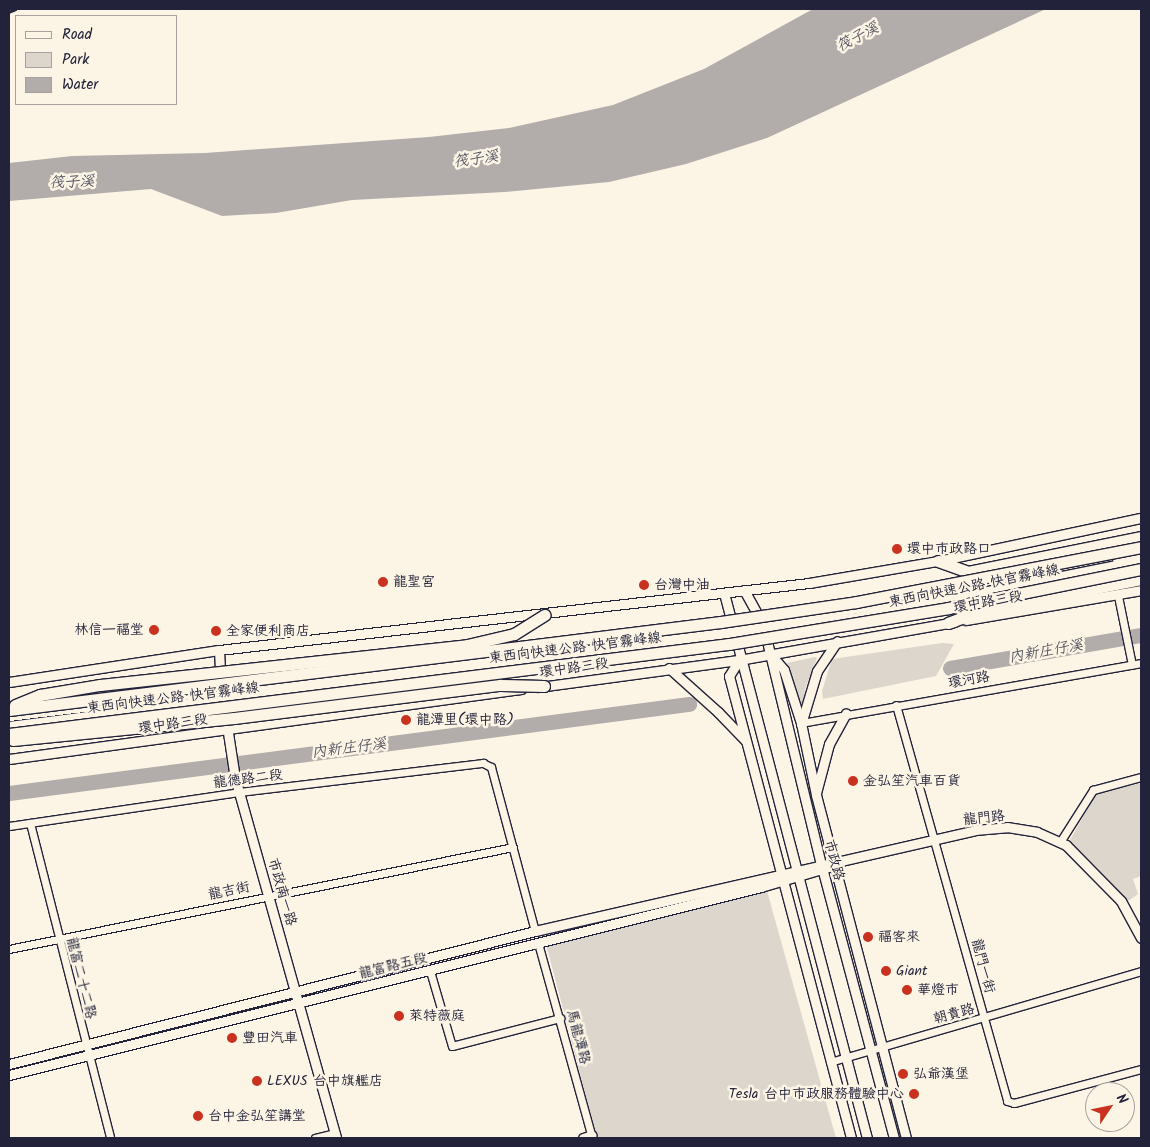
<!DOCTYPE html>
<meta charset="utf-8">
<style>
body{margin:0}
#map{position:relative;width:1150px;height:1147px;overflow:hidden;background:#fcf5e5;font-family:Kalam,"LXGW WenKai TC",sans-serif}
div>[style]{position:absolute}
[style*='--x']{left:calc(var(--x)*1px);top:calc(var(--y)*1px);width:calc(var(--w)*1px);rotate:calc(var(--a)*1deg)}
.green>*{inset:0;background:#dcd6cc}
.water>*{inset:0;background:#b2adab}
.river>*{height:15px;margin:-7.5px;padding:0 7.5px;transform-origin:7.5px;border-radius:7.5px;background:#b2adab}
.roads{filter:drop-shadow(1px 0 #22223b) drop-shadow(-1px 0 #22223b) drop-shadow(0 1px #22223b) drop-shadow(0 -1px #22223b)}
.minor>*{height:7px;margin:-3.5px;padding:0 3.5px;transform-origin:3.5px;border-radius:3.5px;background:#fcf5e5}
.tertiary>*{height:9px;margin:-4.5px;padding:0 4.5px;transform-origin:4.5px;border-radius:4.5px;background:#fcf5e5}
.trunk>*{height:11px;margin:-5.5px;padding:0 5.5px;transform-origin:5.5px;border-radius:5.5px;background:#fcf5e5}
.rail>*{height:2.5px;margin-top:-1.25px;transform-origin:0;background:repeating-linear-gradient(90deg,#22223b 0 8px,transparent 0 12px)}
.bridges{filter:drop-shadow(1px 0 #22223b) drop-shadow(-1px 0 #22223b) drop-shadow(0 1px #22223b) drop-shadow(0 -1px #22223b)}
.trunk-bridge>*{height:11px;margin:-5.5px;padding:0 5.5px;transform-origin:5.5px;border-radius:5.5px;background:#fcf5e5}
.dots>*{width:14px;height:14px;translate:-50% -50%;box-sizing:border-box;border:2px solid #fcf5e5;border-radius:50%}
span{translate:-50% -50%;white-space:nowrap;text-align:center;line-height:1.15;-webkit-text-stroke:5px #fcf5e5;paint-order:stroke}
.poi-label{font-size:14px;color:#22223b}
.left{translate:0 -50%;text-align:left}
.right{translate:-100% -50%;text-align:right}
.street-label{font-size:14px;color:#22223b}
.water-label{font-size:15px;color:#545362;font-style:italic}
.frame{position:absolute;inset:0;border:10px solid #22223b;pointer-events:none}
.legend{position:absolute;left:15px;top:15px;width:162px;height:90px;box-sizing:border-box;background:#fcf5e5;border:1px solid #a5a1a1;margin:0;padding:6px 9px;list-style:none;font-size:15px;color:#22223b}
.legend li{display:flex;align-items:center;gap:10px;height:25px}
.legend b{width:25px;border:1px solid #a5a1a1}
.north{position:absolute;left:1085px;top:1082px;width:50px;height:50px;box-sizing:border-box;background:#fcf5e5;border:1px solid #a5a1a1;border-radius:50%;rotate:56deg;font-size:14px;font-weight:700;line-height:20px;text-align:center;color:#22223b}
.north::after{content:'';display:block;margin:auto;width:18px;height:22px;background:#c8321e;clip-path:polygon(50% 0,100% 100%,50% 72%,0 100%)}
</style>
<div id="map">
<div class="green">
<div style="clip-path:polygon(942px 643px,954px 644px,936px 676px,823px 699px,822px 691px,832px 659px)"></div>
<div style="clip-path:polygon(815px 657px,817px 658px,805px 689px,802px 709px,787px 663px)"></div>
<div style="clip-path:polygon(1141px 783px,1141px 876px,1133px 879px,1138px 894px,1128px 901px,1070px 840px,1096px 794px)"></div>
<div style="clip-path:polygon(767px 891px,836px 1138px,597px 1138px,546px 944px)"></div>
</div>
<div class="water">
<div style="clip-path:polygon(813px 9px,1046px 9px,767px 138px,686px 164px,609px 182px,505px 192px,352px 200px,276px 213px,222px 216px,151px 189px,9px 201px,9px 163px,72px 156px,205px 153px,429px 137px,509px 128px,613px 105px,704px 69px)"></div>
</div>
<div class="river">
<div style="--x:950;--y:668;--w:194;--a:-9.8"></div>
<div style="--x:9;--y:793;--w:686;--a:-7.46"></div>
</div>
<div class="roads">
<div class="minor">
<div style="--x:1118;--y:596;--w:70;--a:78.5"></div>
<div style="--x:896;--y:705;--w:411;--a:74.3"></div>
<div style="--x:1007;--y:1101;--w:7;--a:16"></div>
<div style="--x:1014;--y:1103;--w:131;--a:-15"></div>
<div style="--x:801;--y:723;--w:345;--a:-10"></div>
<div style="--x:30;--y:823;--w:325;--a:75.7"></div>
<div style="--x:9;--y:826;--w:232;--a:-8.4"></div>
<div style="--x:239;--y:792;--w:246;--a:-6.8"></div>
<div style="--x:483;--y:763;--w:9;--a:27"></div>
<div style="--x:491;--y:767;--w:170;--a:75"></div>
<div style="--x:1060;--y:842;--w:62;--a:-57.6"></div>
<div style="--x:1093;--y:790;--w:50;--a:-15.2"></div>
<div style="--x:538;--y:943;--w:202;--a:74.5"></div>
<div style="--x:9;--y:949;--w:514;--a:-11.44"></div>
<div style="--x:430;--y:971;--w:78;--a:73.7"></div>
<div style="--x:452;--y:1046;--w:112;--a:-14.5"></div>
<div style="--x:830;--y:1062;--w:324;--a:-16.3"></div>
<div style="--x:315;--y:1138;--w:21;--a:-14"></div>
</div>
<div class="tertiary">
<div style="--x:1117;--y:559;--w:25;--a:-12"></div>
<div style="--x:744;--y:590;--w:35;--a:61"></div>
<div style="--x:724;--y:593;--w:563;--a:75.3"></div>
<div style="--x:966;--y:620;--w:178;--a:-9.7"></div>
<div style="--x:765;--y:633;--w:238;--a:76.4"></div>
<div style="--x:821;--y:864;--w:284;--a:75.1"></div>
<div style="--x:219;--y:650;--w:40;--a:87.1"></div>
<div style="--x:772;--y:656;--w:18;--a:49"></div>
<div style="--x:784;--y:670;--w:56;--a:72.2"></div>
<div style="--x:801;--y:723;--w:74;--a:78.2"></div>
<div style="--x:816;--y:795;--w:355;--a:75.3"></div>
<div style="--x:739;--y:660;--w:19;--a:122"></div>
<div style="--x:729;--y:676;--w:478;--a:75.2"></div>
<div style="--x:669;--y:668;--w:66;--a:41.9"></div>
<div style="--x:718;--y:712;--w:39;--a:46"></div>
<div style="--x:9;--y:682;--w:212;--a:-8.7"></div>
<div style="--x:219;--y:650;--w:594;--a:-6.48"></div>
<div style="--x:809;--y:583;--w:131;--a:-9.7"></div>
<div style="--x:938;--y:561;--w:208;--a:-12"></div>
<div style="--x:539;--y:687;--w:202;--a:-7.7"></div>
<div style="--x:739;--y:660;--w:218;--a:-10"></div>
<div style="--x:225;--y:713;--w:66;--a:81.3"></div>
<div style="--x:235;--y:778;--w:374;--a:74.3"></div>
<div style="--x:9;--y:716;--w:728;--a:-6.94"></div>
<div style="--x:732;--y:628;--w:204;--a:-9"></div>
<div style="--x:801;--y:724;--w:55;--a:-73.2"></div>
<div style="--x:817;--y:671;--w:36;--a:-56"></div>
<div style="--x:9;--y:726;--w:856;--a:-7.32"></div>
<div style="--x:858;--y:617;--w:289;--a:-11.4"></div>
<div style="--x:9;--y:759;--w:517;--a:-7.79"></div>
<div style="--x:816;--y:793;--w:51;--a:-75.1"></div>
<div style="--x:829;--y:744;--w:35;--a:-61"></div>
<div style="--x:9;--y:1064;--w:543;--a:-14.19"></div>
<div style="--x:535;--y:931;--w:451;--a:-12.9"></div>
<div style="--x:975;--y:830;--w:32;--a:-5"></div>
<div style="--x:1007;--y:827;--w:30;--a:9"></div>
<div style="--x:1037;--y:832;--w:32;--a:24"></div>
<div style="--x:1066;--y:845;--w:78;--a:45.5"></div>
<div style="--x:1121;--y:901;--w:42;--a:61.6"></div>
<div style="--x:9;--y:1075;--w:775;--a:-14.04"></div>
<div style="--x:761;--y:887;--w:74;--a:-16.5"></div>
<div style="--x:583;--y:1138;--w:9;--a:-18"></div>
</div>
<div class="trunk">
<div style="--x:938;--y:561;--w:32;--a:20"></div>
<div style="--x:968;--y:572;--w:177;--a:-11.4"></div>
<div style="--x:948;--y:623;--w:34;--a:-21"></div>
<div style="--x:980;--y:611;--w:164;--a:-11.2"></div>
</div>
</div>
<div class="rail">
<div style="--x:9;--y:12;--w:8;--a:-23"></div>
</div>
<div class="bridges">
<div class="trunk-bridge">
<div style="--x:15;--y:705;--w:27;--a:-22"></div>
<div style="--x:40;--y:695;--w:61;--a:-9.5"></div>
<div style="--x:100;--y:685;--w:369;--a:-6.2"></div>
<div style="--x:467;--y:645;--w:48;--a:-13.2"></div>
<div style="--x:514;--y:634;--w:36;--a:-32"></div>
<div style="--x:9;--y:710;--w:717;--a:-7.05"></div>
<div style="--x:721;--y:622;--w:136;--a:-8.4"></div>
<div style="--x:856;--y:602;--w:290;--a:-10.9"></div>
<div style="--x:9;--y:734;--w:726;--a:-7.13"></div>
<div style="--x:729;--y:644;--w:222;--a:-9.3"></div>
<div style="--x:948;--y:608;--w:197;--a:-11.4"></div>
<div style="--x:13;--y:740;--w:222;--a:-5.7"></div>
<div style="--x:234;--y:718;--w:268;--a:-7.1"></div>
<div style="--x:500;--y:685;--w:44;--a:1.3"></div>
</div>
</div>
<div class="dots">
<div style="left:897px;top:549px;background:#c8321e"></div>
<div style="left:383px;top:582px;background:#c8321e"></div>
<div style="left:644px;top:585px;background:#c8321e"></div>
<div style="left:154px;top:630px;background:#c8321e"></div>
<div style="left:216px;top:631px;background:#c8321e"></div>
<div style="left:406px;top:720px;background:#c8321e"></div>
<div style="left:853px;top:781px;background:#c8321e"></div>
<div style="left:868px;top:937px;background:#c8321e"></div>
<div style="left:886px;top:971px;background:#c8321e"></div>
<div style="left:907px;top:990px;background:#c8321e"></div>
<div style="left:399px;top:1016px;background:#c8321e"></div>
<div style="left:232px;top:1038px;background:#c8321e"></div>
<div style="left:903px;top:1074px;background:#c8321e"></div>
<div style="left:257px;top:1081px;background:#c8321e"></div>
<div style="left:914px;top:1094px;background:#c8321e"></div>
<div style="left:198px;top:1116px;background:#c8321e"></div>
</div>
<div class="poi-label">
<span class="left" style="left:907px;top:549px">環中市政路口</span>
<span class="left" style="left:393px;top:582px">龍聖宮</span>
<span class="left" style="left:654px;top:585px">台灣中油</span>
<span class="right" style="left:144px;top:630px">林信一福堂</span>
<span class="left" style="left:226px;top:631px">全家便利商店</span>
<span class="left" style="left:416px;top:720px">龍潭里(環中路)</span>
<span class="left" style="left:863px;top:781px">金弘笙汽車百貨</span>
<span class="left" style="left:878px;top:937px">福客來</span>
<span class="left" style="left:896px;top:971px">Giant</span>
<span class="left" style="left:917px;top:990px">華燈市</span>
<span class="left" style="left:409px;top:1016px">萊特薇庭</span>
<span class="left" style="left:242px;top:1038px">豐田汽車</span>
<span class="left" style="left:913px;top:1074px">弘爺漢堡</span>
<span class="left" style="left:267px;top:1081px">LEXUS 台中旗艦店</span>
<span class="right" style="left:904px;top:1094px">Tesla 台中市政服務體驗中心</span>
<span class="left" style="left:208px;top:1116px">台中金弘笙講堂</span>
</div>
<div class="street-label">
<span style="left:974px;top:586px;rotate:-11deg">東西向快速公路 快官霧峰線</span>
<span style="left:988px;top:602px;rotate:-10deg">環中路三段</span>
<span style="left:575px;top:648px;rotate:-7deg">東西向快速公路 快官霧峰線</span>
<span style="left:574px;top:668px;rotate:-8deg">環中路三段</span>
<span style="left:969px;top:680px;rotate:-10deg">環河路</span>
<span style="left:173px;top:698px;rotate:-7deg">東西向快速公路 快官霧峰線</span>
<span style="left:173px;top:724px;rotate:-8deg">環中路三段</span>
<span style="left:248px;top:779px;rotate:-7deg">龍德路二段</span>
<span style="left:984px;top:818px;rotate:-6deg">龍門路</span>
<span style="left:834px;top:860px;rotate:75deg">市政路</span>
<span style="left:229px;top:891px;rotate:-12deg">龍吉街</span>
<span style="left:282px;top:892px;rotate:74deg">市政南一路</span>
<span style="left:393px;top:966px;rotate:-14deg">龍富路五段</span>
<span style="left:983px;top:966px;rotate:75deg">龍門一街</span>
<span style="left:81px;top:978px;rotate:76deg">龍富二十二路</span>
<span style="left:954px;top:1014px;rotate:-15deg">朝貴路</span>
<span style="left:578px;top:1037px;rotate:75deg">馬龍潭路</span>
</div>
<div class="water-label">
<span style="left:858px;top:38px;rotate:-28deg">筏子溪</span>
<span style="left:476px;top:160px;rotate:-8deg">筏子溪</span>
<span style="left:72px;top:183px;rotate:-2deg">筏子溪</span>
<span style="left:1046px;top:652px;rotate:-10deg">內新庄仔溪</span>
<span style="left:349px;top:749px;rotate:-7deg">內新庄仔溪</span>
</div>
<div class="frame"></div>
<ul class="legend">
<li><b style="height:6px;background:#fcf5e5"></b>Road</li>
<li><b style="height:14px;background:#dcd6cc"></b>Park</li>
<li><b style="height:14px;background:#b2adab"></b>Water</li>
</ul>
<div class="north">N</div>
</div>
